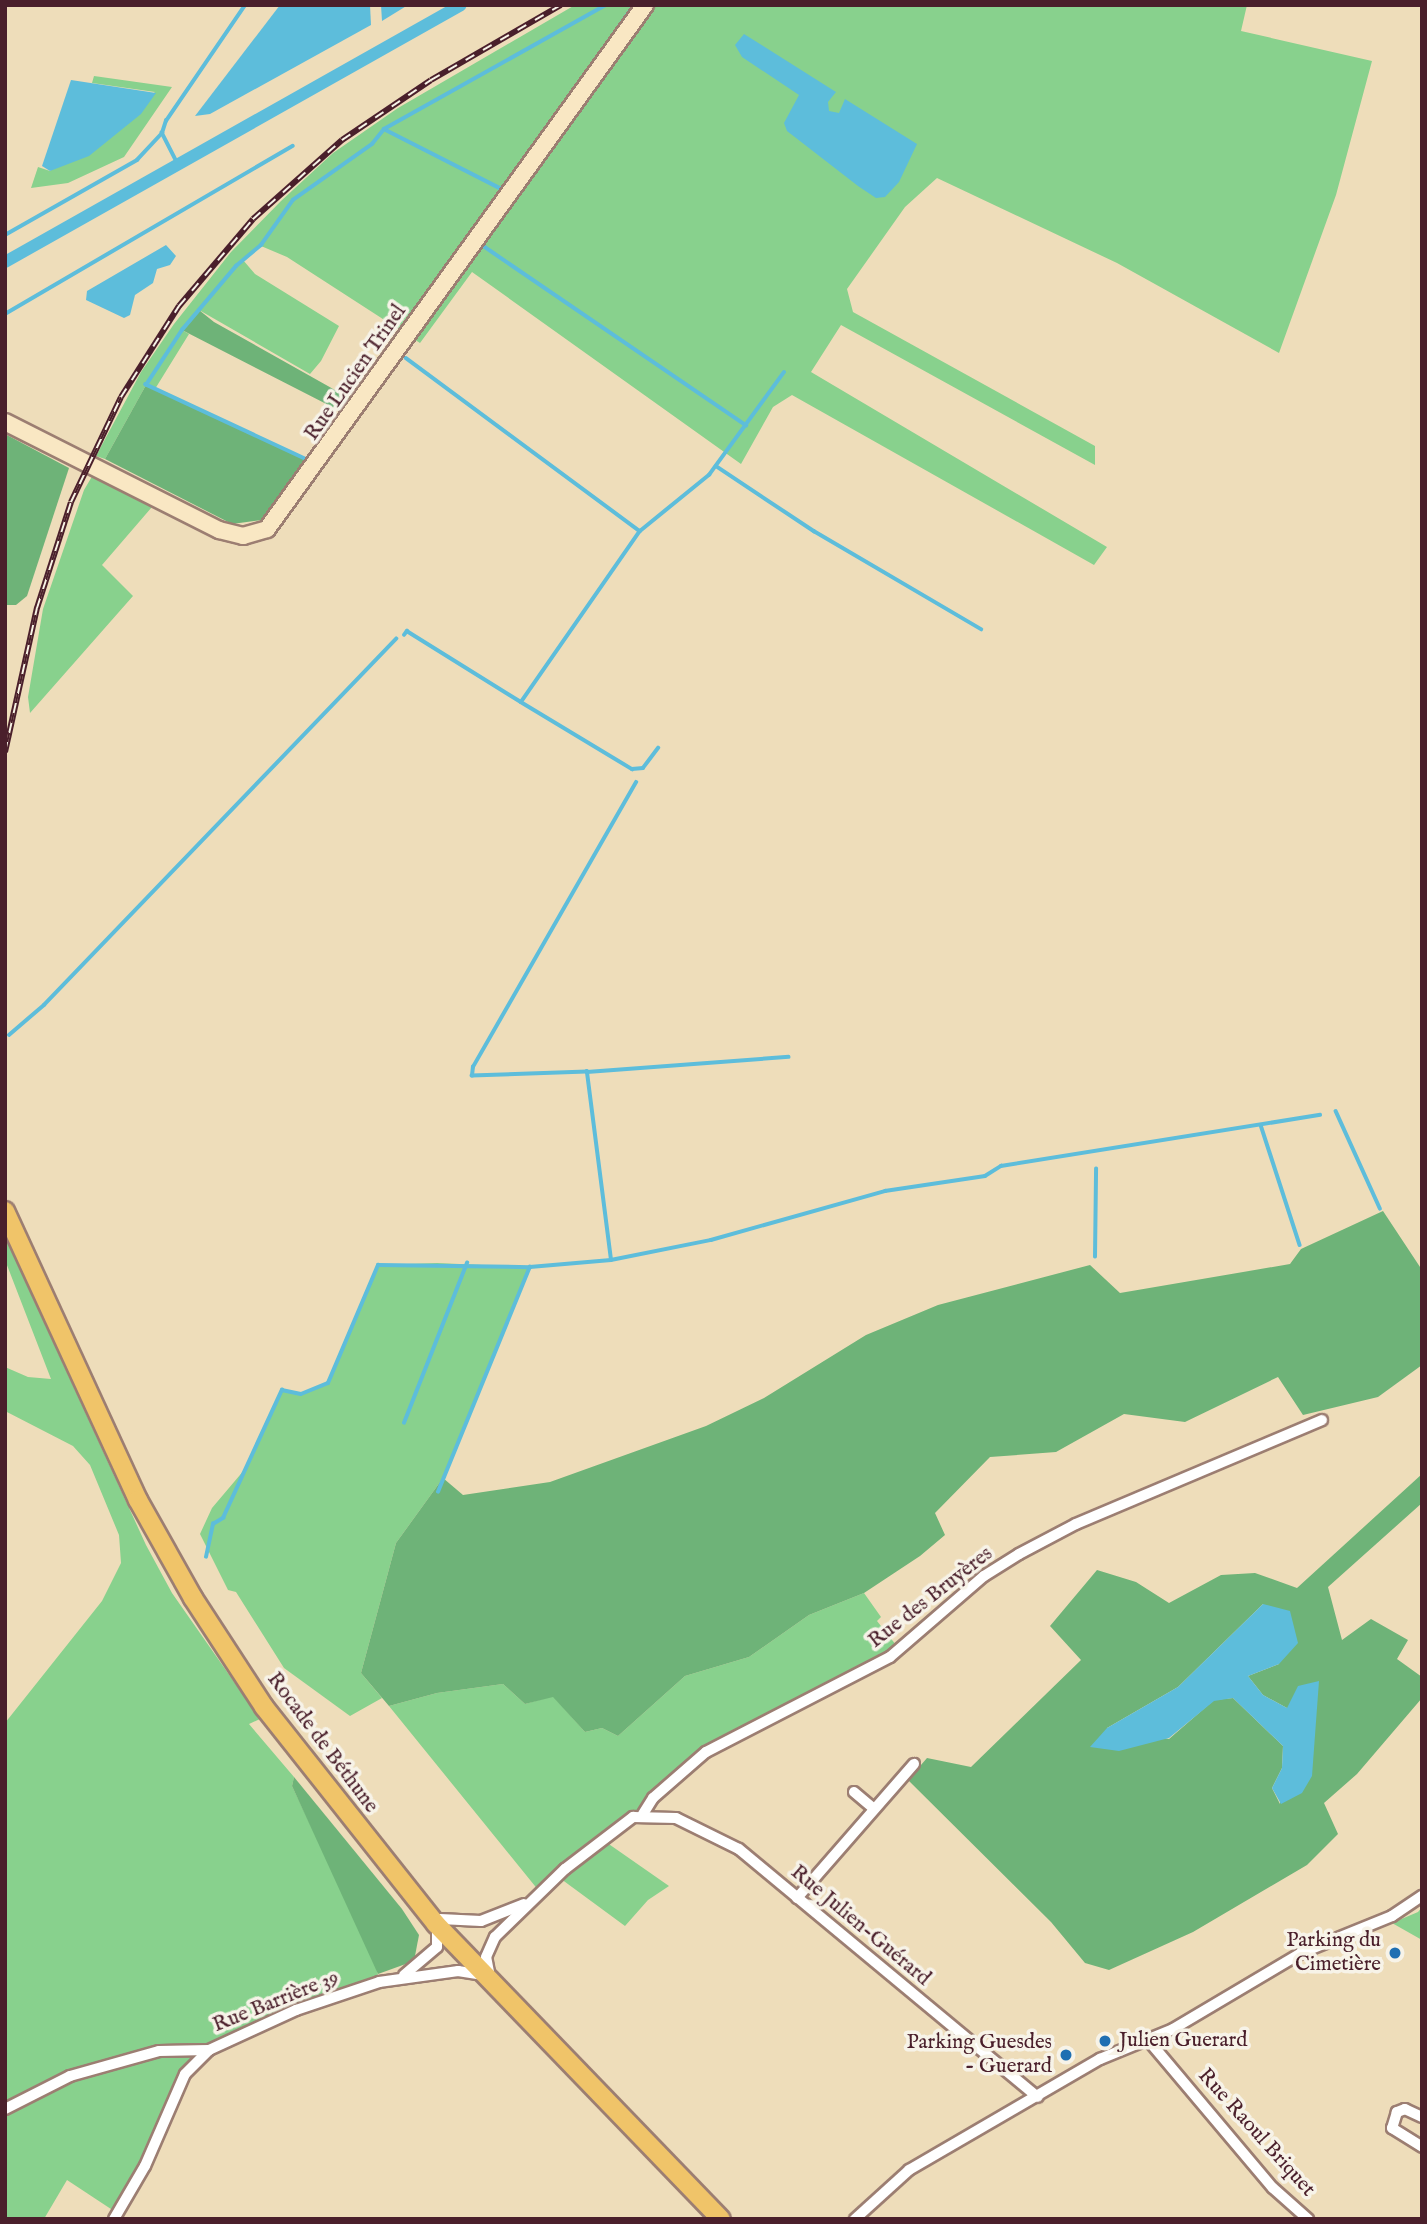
<!DOCTYPE html>
<meta charset="utf-8">
<style>
body{margin:0}
#map{position:relative;width:1427px;height:2224px;overflow:hidden;background:#eeddba;font-family:"IM FELL English",serif}
div>[style]{position:absolute}
[style*='--x']{left:calc(var(--x)*1px);top:calc(var(--y)*1px);width:calc(var(--w)*1px);rotate:calc(var(--a)*1deg)}
.green>*{inset:0;background:#88d18d}
.forest>*{inset:0;background:#6eb378}
.water>*{inset:0;background:#5dbddb}
.stream>*{height:3.5px;margin:-1.75px;padding:0 1.75px;transform-origin:1.75px;border-radius:1.75px;background:#5dbddb}
.canal>*{height:12px;margin:-6px;padding:0 6px;transform-origin:6px;border-radius:6px;background:#5dbddb}
.roads{filter:drop-shadow(2px 0 #9c7e72) drop-shadow(-2px 0 #9c7e72) drop-shadow(0 2px #9c7e72) drop-shadow(0 -2px #9c7e72)}
.street>*{height:10px;margin:-5px;padding:0 5px;transform-origin:5px;border-radius:5px;background:#fff}
.secondary>*{height:16px;margin:-8px;padding:0 8px;transform-origin:8px;border-radius:8px;background:#f9e7c3}
.primary>*{height:18px;margin:-9px;padding:0 9px;transform-origin:9px;border-radius:9px;background:#f0c469}
.rail>*{height:6px;margin-top:-3px;transform-origin:0;background:repeating-linear-gradient(90deg,#f7f3e8 0 10px,#4a1f2b 0 20px);box-sizing:border-box;border-block:2px solid #4a1f2b}
.dots>*{width:19px;height:19px;translate:-50% -50%;box-sizing:border-box;border:4px solid #f7f3e8;border-radius:50%}
span{translate:-50% -50%;white-space:nowrap;text-align:center;line-height:1.15;-webkit-text-stroke:7px #f7f3e8;paint-order:stroke}
.street-label{font-size:21px;color:#4a1f2b}
.poi-label{font-size:21px;color:#4a1f2b}
.right{translate:-100% -50%;text-align:right}
.left{translate:0 -50%;text-align:left}
.frame{position:absolute;inset:0;border:7px solid #4a1f2b;pointer-events:none}
</style>
<div id="map">
<div class="green">
<div style="clip-path:polygon(575px 5px,1247px 5px,1241px 31px,1372px 61px,1336px 195px,1279px 353px,1117px 263px,937px 178px,905px 207px,847px 289px,853px 312px,1095px 446px,1095px 465px,841px 325px,811px 372px,1107px 547px,1094px 565px,792px 395px,773px 407px,741px 464px,472px 272px,420px 343px,287px 257px,261px 246px,243px 260px,255px 274px,339px 326px,321px 361px,310px 374px,199px 310px,182px 330px,189px 334px,155px 389px,146px 385px,105px 459px,96px 456px,141px 372px,174px 324px,231px 252px,281px 201px,333px 153px,398px 108px)"></div>
<div style="clip-path:polygon(94px 76px,172px 87px,124px 157px,68px 183px,31px 188px,38px 167px,50px 171px,155px 92px,92px 83px)"></div>
<div style="clip-path:polygon(97px 468px,158px 500px,102px 565px,133px 596px,30px 713px,28px 697px,43px 609px,84px 490px)"></div>
<div style="clip-path:polygon(5px 1237px,146px 1545px,172px 1593px,260px 1719px,249px 1724px,294px 1777px,292px 1786px,376px 1963px,379px 1982px,273px 2021px,192px 2065px,117px 2213px,67px 2180px,44px 2219px,5px 2219px,5px 1723px,102px 1601px,121px 1563px,119px 1535px,90px 1465px,73px 1446px,5px 1411px,5px 1367px,28px 1377px,51px 1379px,5px 1260px)"></div>
<div style="clip-path:polygon(437px 1263px,530px 1267px,443px 1478px,396px 1543px,361px 1673px,382px 1698px,350px 1716px,284px 1668px,236px 1592px,228px 1590px,200px 1534px,212px 1508px,245px 1469px,282px 1390px,301px 1394px,328px 1383px,378px 1265px)"></div>
<div style="clip-path:polygon(864px 1593px,881px 1617px,877px 1621px,900px 1650px,706px 1752px,643px 1814px,603px 1840px,669px 1886px,648px 1900px,625px 1926px,557px 1876px,539px 1891px,389px 1706px,437px 1693px,503px 1684px,525px 1704px,553px 1696px,585px 1732px,602px 1728px,618px 1736px,685px 1676px,749px 1657px,809px 1615px)"></div>
<div style="clip-path:polygon(1422px 1907px,1422px 1940px,1392px 1923px,1418px 1912px)"></div>
</div>
<div class="forest">
<div style="clip-path:polygon(199px 310px,214px 322px,351px 399px,342px 412px,182px 330px)"></div>
<div style="clip-path:polygon(146px 385px,307px 460px,262px 520px,232px 524px,105px 459px)"></div>
<div style="clip-path:polygon(5px 434px,69px 468px,27px 596px,16px 605px,5px 605px)"></div>
<div style="clip-path:polygon(1383px 1211px,1422px 1270px,1422px 1365px,1378px 1397px,1303px 1415px,1278px 1377px,1185px 1422px,1124px 1414px,1056px 1452px,990px 1457px,935px 1513px,945px 1535px,920px 1556px,864px 1593px,809px 1615px,749px 1657px,685px 1676px,618px 1736px,602px 1728px,585px 1732px,553px 1697px,525px 1704px,503px 1684px,437px 1693px,389px 1706px,361px 1673px,396px 1543px,443px 1478px,463px 1495px,550px 1482px,706px 1426px,764px 1398px,866px 1335px,938px 1305px,1090px 1265px,1120px 1293px,1290px 1264px,1301px 1249px)"></div>
<div style="clip-path:polygon(evenodd,1422px 1474px,1422px 1503px,1328px 1587px,1342px 1640px,1371px 1619px,1408px 1640px,1397px 1659px,1422px 1677px,1422px 1698px,1357px 1774px,1324px 1803px,1338px 1834px,1307px 1865px,1193px 1932px,1109px 1970px,1085px 1963px,1051px 1922px,908px 1780px,927px 1758px,971px 1767px,1081px 1660px,1050px 1626px,1097px 1570px,1136px 1582px,1169px 1603px,1221px 1575px,1255px 1573px,1297px 1588px,1422px 1474px,1263px 1604px,1279px 1664px,1248px 1676px,1263px 1695px,1287px 1708px,1280px 1804px,1272px 1788px,1282px 1768px,1283px 1746px,1233px 1698px,1214px 1700px,1169px 1739px,1107px 1728px,1178px 1687px,1263px 1604px)"></div>
<div style="clip-path:polygon(294px 1777px,402px 1909px,419px 1935px,414px 1961px,378px 1974px,292px 1786px)"></div>
</div>
<div class="water">
<div style="clip-path:polygon(280px 5px,370px 5px,371px 25px,210px 114px,195px 116px)"></div>
<div style="clip-path:polygon(381px 5px,408px 5px,382px 21px)"></div>
<div style="clip-path:polygon(744px 34px,836px 92px,828px 102px,829px 111px,839px 113px,845px 99px,917px 144px,899px 182px,885px 197px,876px 198px,858px 186px,787px 131px,784px 123px,799px 95px,742px 57px,735px 45px)"></div>
<div style="clip-path:polygon(71px 80px,156px 93px,141px 114px,89px 156px,50px 171px,42px 166px)"></div>
<div style="clip-path:polygon(166px 245px,176px 256px,170px 265px,157px 269px,153px 283px,135px 295px,130px 315px,124px 318px,86px 300px,87px 291px)"></div>
<div style="clip-path:polygon(1263px 1604px,1290px 1611px,1298px 1643px,1279px 1664px,1248px 1676px,1263px 1695px,1287px 1708px,1298px 1686px,1319px 1681px,1312px 1776px,1302px 1793px,1281px 1804px,1272px 1788px,1282px 1768px,1283px 1746px,1233px 1698px,1214px 1701px,1169px 1738px,1119px 1751px,1090px 1747px,1107px 1728px,1178px 1687px)"></div>
</div>
<div class="stream">
<div style="--x:601;--y:52;--w:57;--a:-54.9"></div>
<div style="--x:384;--y:129;--w:132;--a:27"></div>
<div style="--x:178;--y:165;--w:36;--a:-117"></div>
<div style="--x:162;--y:133;--w:13;--a:-72"></div>
<div style="--x:166;--y:121;--w:140;--a:-55.7"></div>
<div style="--x:5;--y:235;--w:152;--a:-29.6"></div>
<div style="--x:137;--y:160;--w:37;--a:-47"></div>
<div style="--x:482;--y:245;--w:320;--a:34.3"></div>
<div style="--x:433;--y:285;--w:241;--a:-54.1"></div>
<div style="--x:5;--y:314;--w:333;--a:-30.3"></div>
<div style="--x:406;--y:358;--w:291;--a:36.5"></div>
<div style="--x:329;--y:430;--w:37;--a:126"></div>
<div style="--x:307;--y:460;--w:178;--a:-155"></div>
<div style="--x:146;--y:385;--w:66;--a:-56.8"></div>
<div style="--x:182;--y:330;--w:84;--a:-49.8"></div>
<div style="--x:236;--y:266;--w:33;--a:-40"></div>
<div style="--x:261;--y:245;--w:55;--a:-54.6"></div>
<div style="--x:293;--y:200;--w:97;--a:-35.3"></div>
<div style="--x:372;--y:144;--w:19;--a:-51"></div>
<div style="--x:384;--y:129;--w:254;--a:-29.2"></div>
<div style="--x:716;--y:466;--w:118;--a:33.6"></div>
<div style="--x:814;--y:531;--w:194;--a:30.4"></div>
<div style="--x:404;--y:635;--w:5;--a:-53"></div>
<div style="--x:407;--y:631;--w:134;--a:31.9"></div>
<div style="--x:521;--y:702;--w:208;--a:-55.2"></div>
<div style="--x:640;--y:531;--w:89;--a:-39.1"></div>
<div style="--x:709;--y:475;--w:127;--a:-53.9"></div>
<div style="--x:521;--y:702;--w:130;--a:31.1"></div>
<div style="--x:632;--y:769;--w:11;--a:-5"></div>
<div style="--x:643;--y:768;--w:25;--a:-53"></div>
<div style="--x:9;--y:1035;--w:46;--a:-40.6"></div>
<div style="--x:44;--y:1005;--w:508;--a:-46.12"></div>
<div style="--x:587;--y:1072;--w:202;--a:-4.3"></div>
<div style="--x:1336;--y:1111;--w:107;--a:65.6"></div>
<div style="--x:1261;--y:1125;--w:126;--a:72"></div>
<div style="--x:1095;--y:1257;--w:88;--a:-89.3"></div>
<div style="--x:611;--y:1260;--w:102;--a:-11.3"></div>
<div style="--x:711;--y:1240;--w:181;--a:-15.7"></div>
<div style="--x:885;--y:1191;--w:101;--a:-8.5"></div>
<div style="--x:985;--y:1176;--w:19;--a:-32"></div>
<div style="--x:1001;--y:1166;--w:323;--a:-9.1"></div>
<div style="--x:404;--y:1423;--w:172;--a:-68.5"></div>
<div style="--x:438;--y:1492;--w:243;--a:-67.8"></div>
<div style="--x:206;--y:1557;--w:34;--a:-78"></div>
<div style="--x:213;--y:1524;--w:12;--a:-31"></div>
<div style="--x:223;--y:1518;--w:141;--a:-65.3"></div>
<div style="--x:282;--y:1390;--w:19;--a:12"></div>
<div style="--x:301;--y:1394;--w:29;--a:-22"></div>
<div style="--x:328;--y:1383;--w:128;--a:-67"></div>
<div style="--x:378;--y:1265;--w:152;--a:0.8"></div>
<div style="--x:530;--y:1267;--w:81;--a:-4.9"></div>
<div style="--x:611;--y:1260;--w:190;--a:-97.3"></div>
<div style="--x:587;--y:1072;--w:115;--a:178"></div>
<div style="--x:472;--y:1076;--w:9;--a:-84"></div>
<div style="--x:473;--y:1067;--w:328;--a:-60.2"></div>
</div>
<div class="canal">
<div style="--x:5;--y:262;--w:523;--a:-29.41"></div>
</div>
<div class="roads">
<div class="street">
<div style="--x:854;--y:1792;--w:26;--a:40"></div>
<div style="--x:643;--y:1814;--w:19;--a:-58"></div>
<div style="--x:653;--y:1798;--w:70;--a:-41"></div>
<div style="--x:706;--y:1752;--w:207;--a:-27.3"></div>
<div style="--x:890;--y:1657;--w:124;--a:-40.8"></div>
<div style="--x:984;--y:1576;--w:41;--a:-32.2"></div>
<div style="--x:1019;--y:1554;--w:64;--a:-27.8"></div>
<div style="--x:1076;--y:1524;--w:267;--a:-22.9"></div>
<div style="--x:797;--y:1898;--w:178;--a:-48.9"></div>
<div style="--x:440;--y:1919;--w:41;--a:2.8"></div>
<div style="--x:481;--y:1921;--w:46;--a:-21.6"></div>
<div style="--x:489;--y:1972;--w:15;--a:-101"></div>
<div style="--x:486;--y:1957;--w:22;--a:-66"></div>
<div style="--x:495;--y:1937;--w:98;--a:-44.2"></div>
<div style="--x:565;--y:1869;--w:86;--a:-37.4"></div>
<div style="--x:633;--y:1817;--w:43;--a:1.3"></div>
<div style="--x:676;--y:1818;--w:70;--a:26.2"></div>
<div style="--x:739;--y:1849;--w:388;--a:39.7"></div>
<div style="--x:404;--y:1975;--w:43;--a:-40.3"></div>
<div style="--x:437;--y:1947;--w:20;--a:-90"></div>
<div style="--x:1149;--y:2041;--w:192;--a:49.9"></div>
<div style="--x:1273;--y:2188;--w:47;--a:41.5"></div>
<div style="--x:5;--y:2109;--w:73;--a:-26.9"></div>
<div style="--x:70;--y:2076;--w:92;--a:-15.7"></div>
<div style="--x:159;--y:2051;--w:50;--a:-1.1"></div>
<div style="--x:209;--y:2050;--w:96;--a:-24.7"></div>
<div style="--x:296;--y:2010;--w:88;--a:-18.6"></div>
<div style="--x:379;--y:1982;--w:80;--a:-7.9"></div>
<div style="--x:458;--y:1971;--w:24;--a:9"></div>
<div style="--x:1422;--y:2117;--w:19;--a:-155"></div>
<div style="--x:1405;--y:2109;--w:9;--a:159"></div>
<div style="--x:1397;--y:2112;--w:17;--a:107"></div>
<div style="--x:1392;--y:2128;--w:36;--a:32"></div>
<div style="--x:114;--y:2219;--w:61;--a:-59.7"></div>
<div style="--x:145;--y:2166;--w:100;--a:-66.5"></div>
<div style="--x:185;--y:2074;--w:34;--a:-45"></div>
<div style="--x:855;--y:2219;--w:73;--a:-42.2"></div>
<div style="--x:909;--y:2170;--w:221;--a:-30.2"></div>
<div style="--x:1100;--y:2059;--w:79;--a:-22.3"></div>
<div style="--x:1173;--y:2029;--w:149;--a:-30.7"></div>
<div style="--x:1301;--y:1953;--w:98;--a:-22.1"></div>
<div style="--x:1392;--y:1916;--w:36;--a:-34"></div>
</div>
<div class="secondary">
<div style="--x:5;--y:422;--w:240;--a:26.8"></div>
<div style="--x:219;--y:530;--w:25;--a:14"></div>
<div style="--x:243;--y:536;--w:25;--a:-16"></div>
<div style="--x:267;--y:529;--w:646;--a:-54.19"></div>
</div>
<div class="primary">
<div style="--x:5;--y:1211;--w:318;--a:65.3"></div>
<div style="--x:138;--y:1500;--w:112;--a:60.7"></div>
<div style="--x:193;--y:1598;--w:130;--a:56.9"></div>
<div style="--x:264;--y:1707;--w:277;--a:51.6"></div>
<div style="--x:436;--y:1924;--w:410;--a:46"></div>
</div>
</div>
<div class="rail">
<div style="--x:5;--y:752;--w:148;--a:-77.5"></div>
<div style="--x:37;--y:608;--w:111;--a:-72.2"></div>
<div style="--x:71;--y:502;--w:116;--a:-64.5"></div>
<div style="--x:121;--y:397;--w:108;--a:-57.5"></div>
<div style="--x:179;--y:306;--w:114;--a:-49.6"></div>
<div style="--x:253;--y:219;--w:119;--a:-41.6"></div>
<div style="--x:342;--y:140;--w:107;--a:-34"></div>
<div style="--x:431;--y:80;--w:150;--a:-30"></div>
</div>
<div class="dots">
<div style="left:1395px;top:1953px;background:#1f6fb2"></div>
<div style="left:1105px;top:2041px;background:#1f6fb2"></div>
<div style="left:1066px;top:2055px;background:#1f6fb2"></div>
</div>
<div class="street-label">
<span style="left:356px;top:373px;rotate:-55deg">Rue Lucien Trinel</span>
<span style="left:931px;top:1598px;rotate:-38deg">Rue des Bruyères</span>
<span style="left:322px;top:1743px;rotate:53deg">Rocade de Béthune</span>
<span style="left:860px;top:1926px;rotate:40deg">Rue Julien-Guérard</span>
<span style="left:276px;top:2002px;rotate:-22deg">Rue Barrière 39</span>
<span style="left:1256px;top:2133px;rotate:48deg">Rue Raoul Briquet</span>
</div>
<div class="poi-label">
<span class="right" style="left:1381px;top:1953px">Parking du<br>Cimetière</span>
<span class="left" style="left:1119px;top:2041px">Julien Guerard</span>
<span class="right" style="left:1052px;top:2055px">Parking Guesdes<br>- Guerard</span>
</div>
<div class="frame"></div>
</div>
